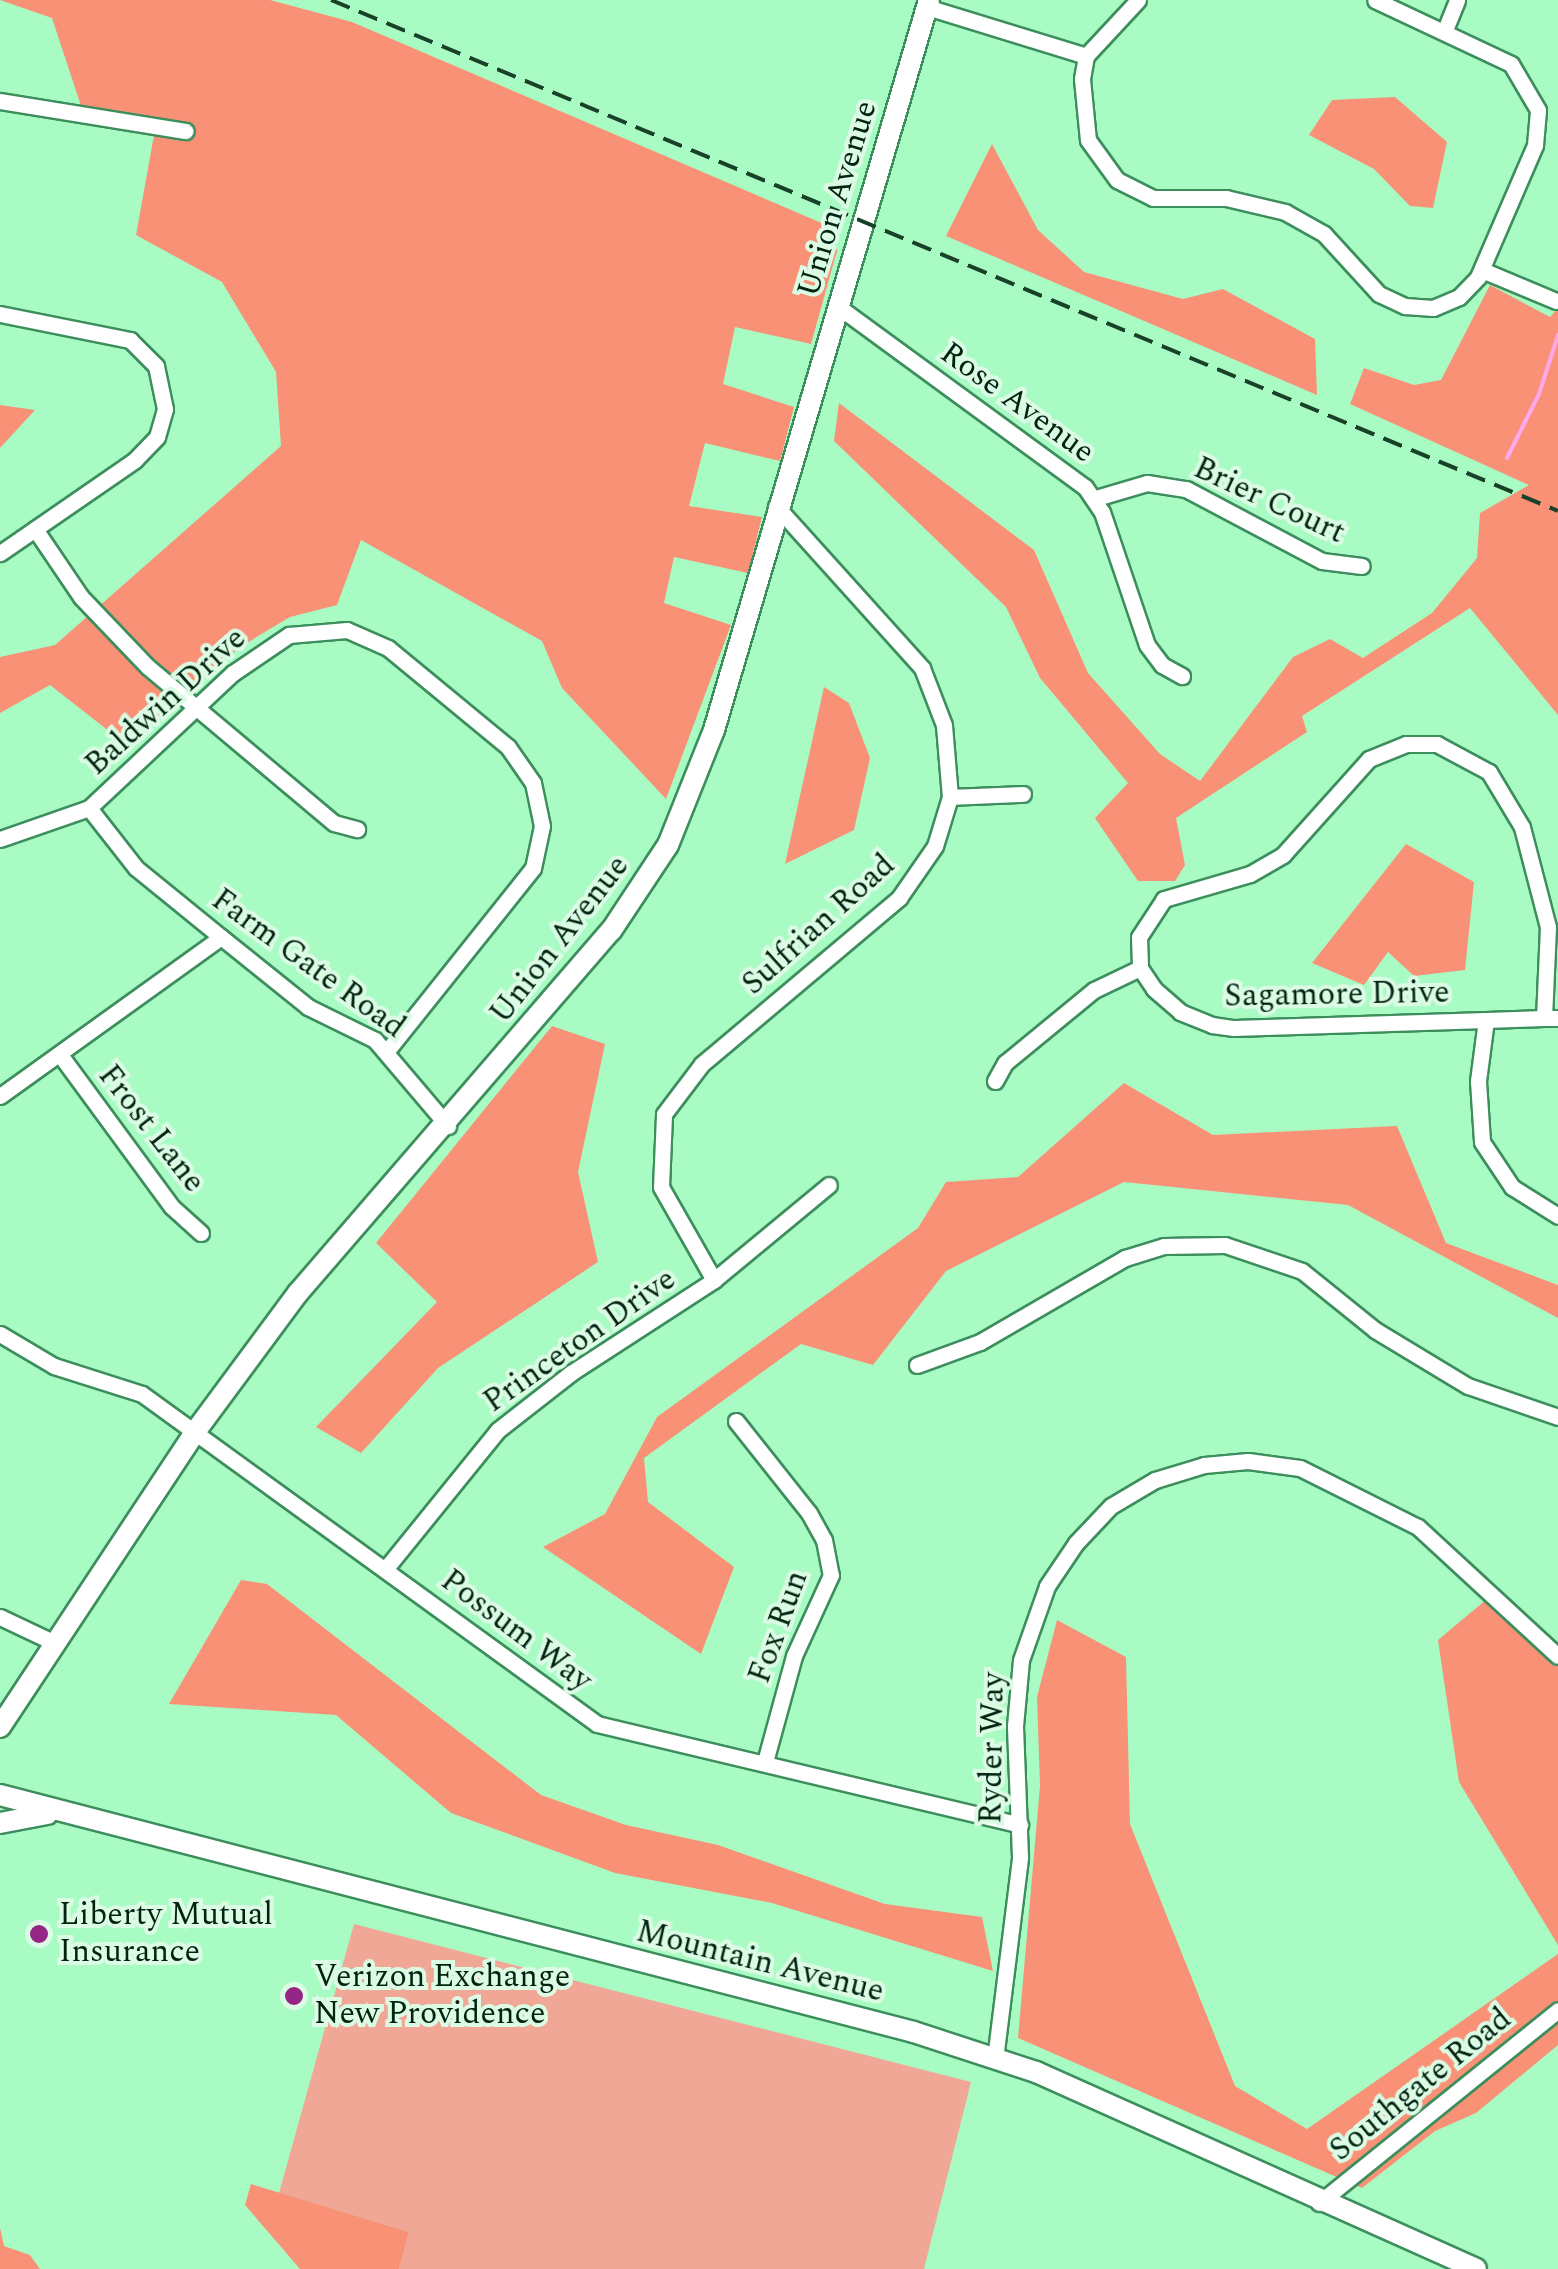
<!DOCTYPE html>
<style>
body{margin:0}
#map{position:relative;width:1558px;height:2269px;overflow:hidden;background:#a9fbc4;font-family:Spectral,serif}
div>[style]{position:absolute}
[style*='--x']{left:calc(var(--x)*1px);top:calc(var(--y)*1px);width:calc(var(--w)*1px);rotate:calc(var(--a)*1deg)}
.green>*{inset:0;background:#f0a795}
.forest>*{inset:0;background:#f99177}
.stream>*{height:4px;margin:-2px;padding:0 2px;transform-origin:2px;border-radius:2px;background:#ffa9ed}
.roads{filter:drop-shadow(2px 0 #3d8e5d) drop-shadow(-2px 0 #3d8e5d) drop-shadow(0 2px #3d8e5d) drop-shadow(0 -2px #3d8e5d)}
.minor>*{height:15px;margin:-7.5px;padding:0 7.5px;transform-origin:7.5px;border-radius:7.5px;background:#fff}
.major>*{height:20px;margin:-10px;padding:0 10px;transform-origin:10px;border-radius:10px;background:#fff}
.rail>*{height:4px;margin-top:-2px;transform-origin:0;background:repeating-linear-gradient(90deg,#194128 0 20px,transparent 0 30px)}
.dots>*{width:28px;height:28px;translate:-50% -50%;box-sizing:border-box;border:5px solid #dcfbe5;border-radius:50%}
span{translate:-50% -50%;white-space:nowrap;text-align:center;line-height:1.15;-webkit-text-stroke:8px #dcfbe5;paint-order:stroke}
.street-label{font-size:32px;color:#01230f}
.poi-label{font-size:32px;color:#01230f}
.left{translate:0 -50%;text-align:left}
</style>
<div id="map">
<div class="green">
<div style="clip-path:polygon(354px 1924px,971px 2082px,924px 2269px,399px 2269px,409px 2232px,279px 2193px)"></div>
</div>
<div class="forest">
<div style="clip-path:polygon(0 0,270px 0,352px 22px,831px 227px,837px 251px,811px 344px,735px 327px,723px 384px,794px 407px,780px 461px,705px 443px,689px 506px,762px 517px,748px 573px,674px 557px,664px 603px,731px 625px,666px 799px,562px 688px,542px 641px,361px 540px,337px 605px,290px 617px,240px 647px,128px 746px,50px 685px,0 713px,0 657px,55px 645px,281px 446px,276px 372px,222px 282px,136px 235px,156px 124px,83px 112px,52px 18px)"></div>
<div style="clip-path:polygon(1395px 97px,1447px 142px,1433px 208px,1410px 206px,1374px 169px,1309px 135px,1332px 100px)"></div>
<div style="clip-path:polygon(992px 144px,1038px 230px,1084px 272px,1183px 299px,1223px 289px,1315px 339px,1317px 395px,946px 236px)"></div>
<div style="clip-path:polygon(1490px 285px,1550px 317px,1558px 308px,1558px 715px,1470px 608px,1302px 716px,1307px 732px,1176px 818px,1185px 865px,1175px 881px,1138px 881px,1095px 818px,1128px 783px,1040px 678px,1006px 607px,834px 441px,839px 403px,1034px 550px,1088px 673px,1160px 754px,1200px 781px,1293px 657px,1330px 639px,1363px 658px,1432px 613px,1477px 558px,1480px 513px,1529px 485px,1350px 404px,1364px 368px,1414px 385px,1441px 380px)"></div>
<div style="clip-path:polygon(0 405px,35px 410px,0 448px)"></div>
<div style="clip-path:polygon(824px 687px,849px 703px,870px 758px,854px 830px,785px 864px)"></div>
<div style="clip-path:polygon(1406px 844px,1474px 882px,1465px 970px,1414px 976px,1388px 952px,1364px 985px,1312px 963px)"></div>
<div style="clip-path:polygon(552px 1026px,605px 1044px,578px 1172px,598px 1262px,438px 1368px,361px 1453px,316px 1427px,437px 1302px,376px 1243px)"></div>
<div style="clip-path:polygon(1124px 1083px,1213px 1135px,1397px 1126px,1446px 1243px,1558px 1285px,1558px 1318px,1348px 1205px,1124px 1182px,946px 1271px,873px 1365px,801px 1344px,644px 1458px,648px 1502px,734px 1567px,701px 1654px,543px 1547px,605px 1514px,657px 1417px,918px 1228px,946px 1182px,1018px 1177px)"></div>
<div style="clip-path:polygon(241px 1580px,267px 1584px,541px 1795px,626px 1825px,718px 1845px,885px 1904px,982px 1917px,993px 1971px,772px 1903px,615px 1873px,451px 1813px,336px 1715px,169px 1704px)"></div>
<div style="clip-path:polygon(1493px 1594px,1558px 1660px,1558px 1945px,1459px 1782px,1438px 1640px)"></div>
<div style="clip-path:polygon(1057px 1620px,1126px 1657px,1130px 1824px,1235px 2086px,1307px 2129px,1558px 1954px,1558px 2045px,1476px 2113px,1435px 2131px,1362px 2188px,1018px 2038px,1040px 1786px,1037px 1697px)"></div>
<div style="clip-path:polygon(251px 2184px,409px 2232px,399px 2269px,300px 2269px,245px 2205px)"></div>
<div style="clip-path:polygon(0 2228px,4px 2246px,30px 2255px,40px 2269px,0 2269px)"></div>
</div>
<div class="stream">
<div style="--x:1507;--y:458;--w:72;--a:-63.4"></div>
<div style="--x:1539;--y:394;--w:62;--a:-72.1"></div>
</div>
<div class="roads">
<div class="minor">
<div style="--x:1138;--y:0;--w:76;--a:132.9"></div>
<div style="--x:1086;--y:56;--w:23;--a:100"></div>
<div style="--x:1082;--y:79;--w:61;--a:84.4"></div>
<div style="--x:1088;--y:140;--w:49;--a:54.1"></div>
<div style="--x:1117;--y:180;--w:40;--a:26.6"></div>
<div style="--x:1153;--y:198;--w:73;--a:0"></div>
<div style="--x:1226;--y:198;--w:61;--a:13.3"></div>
<div style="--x:1285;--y:212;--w:45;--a:29.4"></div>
<div style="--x:1324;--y:234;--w:81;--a:47.5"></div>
<div style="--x:1379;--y:294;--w:29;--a:25"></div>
<div style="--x:1405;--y:306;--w:28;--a:4"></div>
<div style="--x:1433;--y:308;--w:28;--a:-23"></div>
<div style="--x:1459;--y:297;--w:28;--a:-46"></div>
<div style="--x:1478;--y:277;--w:144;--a:-66.6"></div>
<div style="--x:1535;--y:145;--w:35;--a:-85"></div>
<div style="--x:1538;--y:110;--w:53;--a:-120.4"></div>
<div style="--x:1511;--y:64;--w:150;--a:-154.8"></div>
<div style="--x:927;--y:7;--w:166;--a:17.1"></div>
<div style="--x:1445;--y:30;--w:32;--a:-68"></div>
<div style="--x:0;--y:101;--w:188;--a:9.2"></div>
<div style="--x:1482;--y:270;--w:80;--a:22.7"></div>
<div style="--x:836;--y:305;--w:308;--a:36.2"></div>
<div style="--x:1085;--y:487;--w:30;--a:56"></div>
<div style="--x:1102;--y:512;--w:140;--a:71.3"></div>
<div style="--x:1147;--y:645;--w:25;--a:53"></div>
<div style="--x:1162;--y:665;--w:23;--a:29"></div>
<div style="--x:0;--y:314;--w:133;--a:11.3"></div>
<div style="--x:130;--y:340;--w:37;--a:45"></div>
<div style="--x:156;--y:366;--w:44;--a:78.2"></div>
<div style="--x:165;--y:409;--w:29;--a:106"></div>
<div style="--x:157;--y:437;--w:32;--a:134"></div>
<div style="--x:135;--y:460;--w:164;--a:145.4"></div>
<div style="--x:1096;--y:498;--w:53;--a:-16.4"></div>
<div style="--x:1147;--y:483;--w:39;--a:9"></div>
<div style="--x:1186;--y:489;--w:154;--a:27.9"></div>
<div style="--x:1322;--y:561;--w:40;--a:7.1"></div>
<div style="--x:35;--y:529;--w:82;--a:55.9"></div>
<div style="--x:81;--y:597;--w:97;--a:46.3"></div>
<div style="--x:148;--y:667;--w:243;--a:40"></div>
<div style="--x:334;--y:823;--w:24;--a:15"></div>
<div style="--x:950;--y:797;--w:73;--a:-2.4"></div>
<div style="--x:89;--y:808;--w:76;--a:51.9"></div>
<div style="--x:136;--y:868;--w:109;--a:39.1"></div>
<div style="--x:221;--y:937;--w:112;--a:38.8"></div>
<div style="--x:308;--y:1007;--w:75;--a:26.2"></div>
<div style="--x:375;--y:1040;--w:113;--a:49.7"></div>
<div style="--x:0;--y:839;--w:94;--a:-19.2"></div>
<div style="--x:89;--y:808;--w:197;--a:-43.2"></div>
<div style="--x:233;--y:673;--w:68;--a:-34.2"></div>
<div style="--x:289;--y:635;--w:58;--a:-4.9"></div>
<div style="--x:347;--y:630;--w:45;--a:23.7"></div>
<div style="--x:388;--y:648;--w:156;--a:39.5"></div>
<div style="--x:508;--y:747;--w:44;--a:55.2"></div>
<div style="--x:533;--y:783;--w:44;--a:78.2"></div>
<div style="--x:542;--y:826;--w:43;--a:102.1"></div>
<div style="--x:533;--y:868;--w:234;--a:128.6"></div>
<div style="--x:1544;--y:1018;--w:91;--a:-87.5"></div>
<div style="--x:1548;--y:927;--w:103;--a:-104.6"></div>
<div style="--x:1522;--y:827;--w:64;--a:-121"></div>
<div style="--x:1489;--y:772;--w:59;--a:-151.7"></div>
<div style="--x:1437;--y:744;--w:31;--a:180"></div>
<div style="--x:1406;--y:744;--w:40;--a:158"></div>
<div style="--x:1369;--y:759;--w:129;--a:131.9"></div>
<div style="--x:1283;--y:855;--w:38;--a:150"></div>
<div style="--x:1250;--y:874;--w:90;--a:163.8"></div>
<div style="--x:1164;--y:899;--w:45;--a:123.3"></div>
<div style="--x:1139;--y:937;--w:31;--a:88"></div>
<div style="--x:1140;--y:968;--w:25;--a:56"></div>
<div style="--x:1154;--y:989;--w:35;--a:41"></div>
<div style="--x:1180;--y:1012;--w:35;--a:22"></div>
<div style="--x:1212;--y:1025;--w:22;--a:8"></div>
<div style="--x:1234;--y:1028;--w:252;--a:-1.8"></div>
<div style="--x:1486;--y:1020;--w:58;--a:-2"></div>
<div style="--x:1544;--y:1018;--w:14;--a:0"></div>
<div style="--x:1486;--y:1020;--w:62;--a:97.5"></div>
<div style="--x:1478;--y:1081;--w:61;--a:86.2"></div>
<div style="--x:1482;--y:1142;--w:54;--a:56.3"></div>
<div style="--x:1512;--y:1187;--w:54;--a:32.2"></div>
<div style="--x:61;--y:1056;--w:187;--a:53.7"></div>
<div style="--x:172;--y:1207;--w:39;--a:42"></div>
<div style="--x:995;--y:1081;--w:21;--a:-61"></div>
<div style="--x:1005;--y:1063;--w:115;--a:-39.4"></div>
<div style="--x:1094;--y:990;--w:51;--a:-25.6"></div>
<div style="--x:0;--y:1096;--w:272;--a:-35.7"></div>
<div style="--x:714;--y:1280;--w:107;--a:-119.7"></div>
<div style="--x:661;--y:1187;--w:73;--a:-87.6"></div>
<div style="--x:664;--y:1114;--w:63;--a:-52.8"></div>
<div style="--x:702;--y:1064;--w:258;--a:-40.1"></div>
<div style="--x:899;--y:898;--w:63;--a:-55.3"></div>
<div style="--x:935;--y:846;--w:51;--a:-73"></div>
<div style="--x:950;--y:797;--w:72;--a:-94.8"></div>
<div style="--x:944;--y:725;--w:61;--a:-111.1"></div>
<div style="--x:922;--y:668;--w:218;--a:-132"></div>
<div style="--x:0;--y:1334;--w:63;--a:30.7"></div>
<div style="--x:54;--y:1366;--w:92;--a:17.7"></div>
<div style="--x:142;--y:1394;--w:562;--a:35.95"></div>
<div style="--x:597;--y:1724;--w:435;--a:13.4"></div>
<div style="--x:917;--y:1365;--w:67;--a:-20.1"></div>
<div style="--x:980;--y:1342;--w:168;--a:-30.1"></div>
<div style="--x:1125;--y:1258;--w:41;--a:-17.1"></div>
<div style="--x:1164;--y:1246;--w:61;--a:-0.9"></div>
<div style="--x:1225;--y:1245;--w:81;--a:18.7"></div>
<div style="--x:1302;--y:1271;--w:94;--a:38.9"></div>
<div style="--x:1375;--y:1330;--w:109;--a:31.1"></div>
<div style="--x:1468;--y:1386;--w:95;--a:19"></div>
<div style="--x:736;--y:1421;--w:117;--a:51.6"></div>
<div style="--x:809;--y:1513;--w:31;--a:61"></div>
<div style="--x:824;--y:1540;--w:36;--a:79"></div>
<div style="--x:831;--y:1575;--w:89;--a:114.6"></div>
<div style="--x:794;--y:1656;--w:110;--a:105.3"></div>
<div style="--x:387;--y:1567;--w:176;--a:-51"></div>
<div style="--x:498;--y:1430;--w:93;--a:-38"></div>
<div style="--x:571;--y:1373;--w:171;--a:-33"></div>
<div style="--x:714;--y:1280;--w:149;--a:-39.6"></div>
<div style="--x:0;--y:1617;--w:59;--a:25.3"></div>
<div style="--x:995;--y:2059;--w:204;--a:-82.9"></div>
<div style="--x:1020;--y:1857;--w:131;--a:-92.2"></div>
<div style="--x:1015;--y:1726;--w:66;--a:-84.8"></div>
<div style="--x:1021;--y:1660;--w:78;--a:-70.6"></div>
<div style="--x:1047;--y:1586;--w:52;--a:-56"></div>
<div style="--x:1076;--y:1543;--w:51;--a:-46.6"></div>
<div style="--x:1111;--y:1506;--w:51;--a:-30.6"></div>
<div style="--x:1155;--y:1480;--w:51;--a:-17"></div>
<div style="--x:1204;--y:1465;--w:44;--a:-5.2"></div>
<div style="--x:1248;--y:1461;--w:52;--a:7.7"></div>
<div style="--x:1300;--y:1468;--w:132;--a:26.6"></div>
<div style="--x:1418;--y:1527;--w:190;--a:42.7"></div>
<div style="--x:1319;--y:2203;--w:307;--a:-38.9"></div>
</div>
<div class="major">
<div style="--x:0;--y:1727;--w:354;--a:-56.5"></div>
<div style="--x:195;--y:1432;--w:173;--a:-53.5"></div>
<div style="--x:298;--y:1293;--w:479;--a:-49.2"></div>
<div style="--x:611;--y:931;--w:103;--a:-56.5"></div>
<div style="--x:668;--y:845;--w:124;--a:-68.2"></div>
<div style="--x:714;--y:730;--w:761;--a:-73.59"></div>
<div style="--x:0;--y:1795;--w:944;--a:14.54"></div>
<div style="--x:914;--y:2032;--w:128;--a:18.2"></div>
<div style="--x:1036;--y:2072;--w:482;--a:24.1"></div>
<div style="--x:0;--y:1823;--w:48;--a:-10.8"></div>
</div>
</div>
<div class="rail">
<div style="--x:331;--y:0;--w:1329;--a:22.61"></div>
</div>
<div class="dots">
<div style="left:39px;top:1934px;background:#962686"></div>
<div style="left:294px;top:1996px;background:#962686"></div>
</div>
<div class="street-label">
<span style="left:838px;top:199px;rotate:-73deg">Union Avenue</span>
<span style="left:1017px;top:403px;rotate:36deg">Rose Avenue</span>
<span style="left:1269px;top:501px;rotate:25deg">Brier Court</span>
<span style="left:166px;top:702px;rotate:-42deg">Baldwin Drive</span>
<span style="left:819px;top:925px;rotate:-42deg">Sulfrian Road</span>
<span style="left:560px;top:940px;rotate:-52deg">Union Avenue</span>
<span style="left:308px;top:964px;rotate:36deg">Farm Gate Road</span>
<span style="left:1337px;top:995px;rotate:-1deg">Sagamore Drive</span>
<span style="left:151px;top:1129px;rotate:52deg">Frost Lane</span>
<span style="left:580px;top:1341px;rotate:-35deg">Princeton Drive</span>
<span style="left:779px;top:1627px;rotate:-70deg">Fox Run</span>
<span style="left:516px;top:1631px;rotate:37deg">Possum Way</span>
<span style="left:993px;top:1748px;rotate:-89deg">Ryder Way</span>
<span style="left:760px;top:1962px;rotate:14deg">Mountain Avenue</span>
<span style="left:1421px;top:2085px;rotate:-39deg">Southgate Road</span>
</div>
<div class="poi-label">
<span class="left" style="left:59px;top:1934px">Liberty Mutual<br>Insurance</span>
<span class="left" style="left:314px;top:1996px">Verizon Exchange<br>New Providence</span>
</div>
</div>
